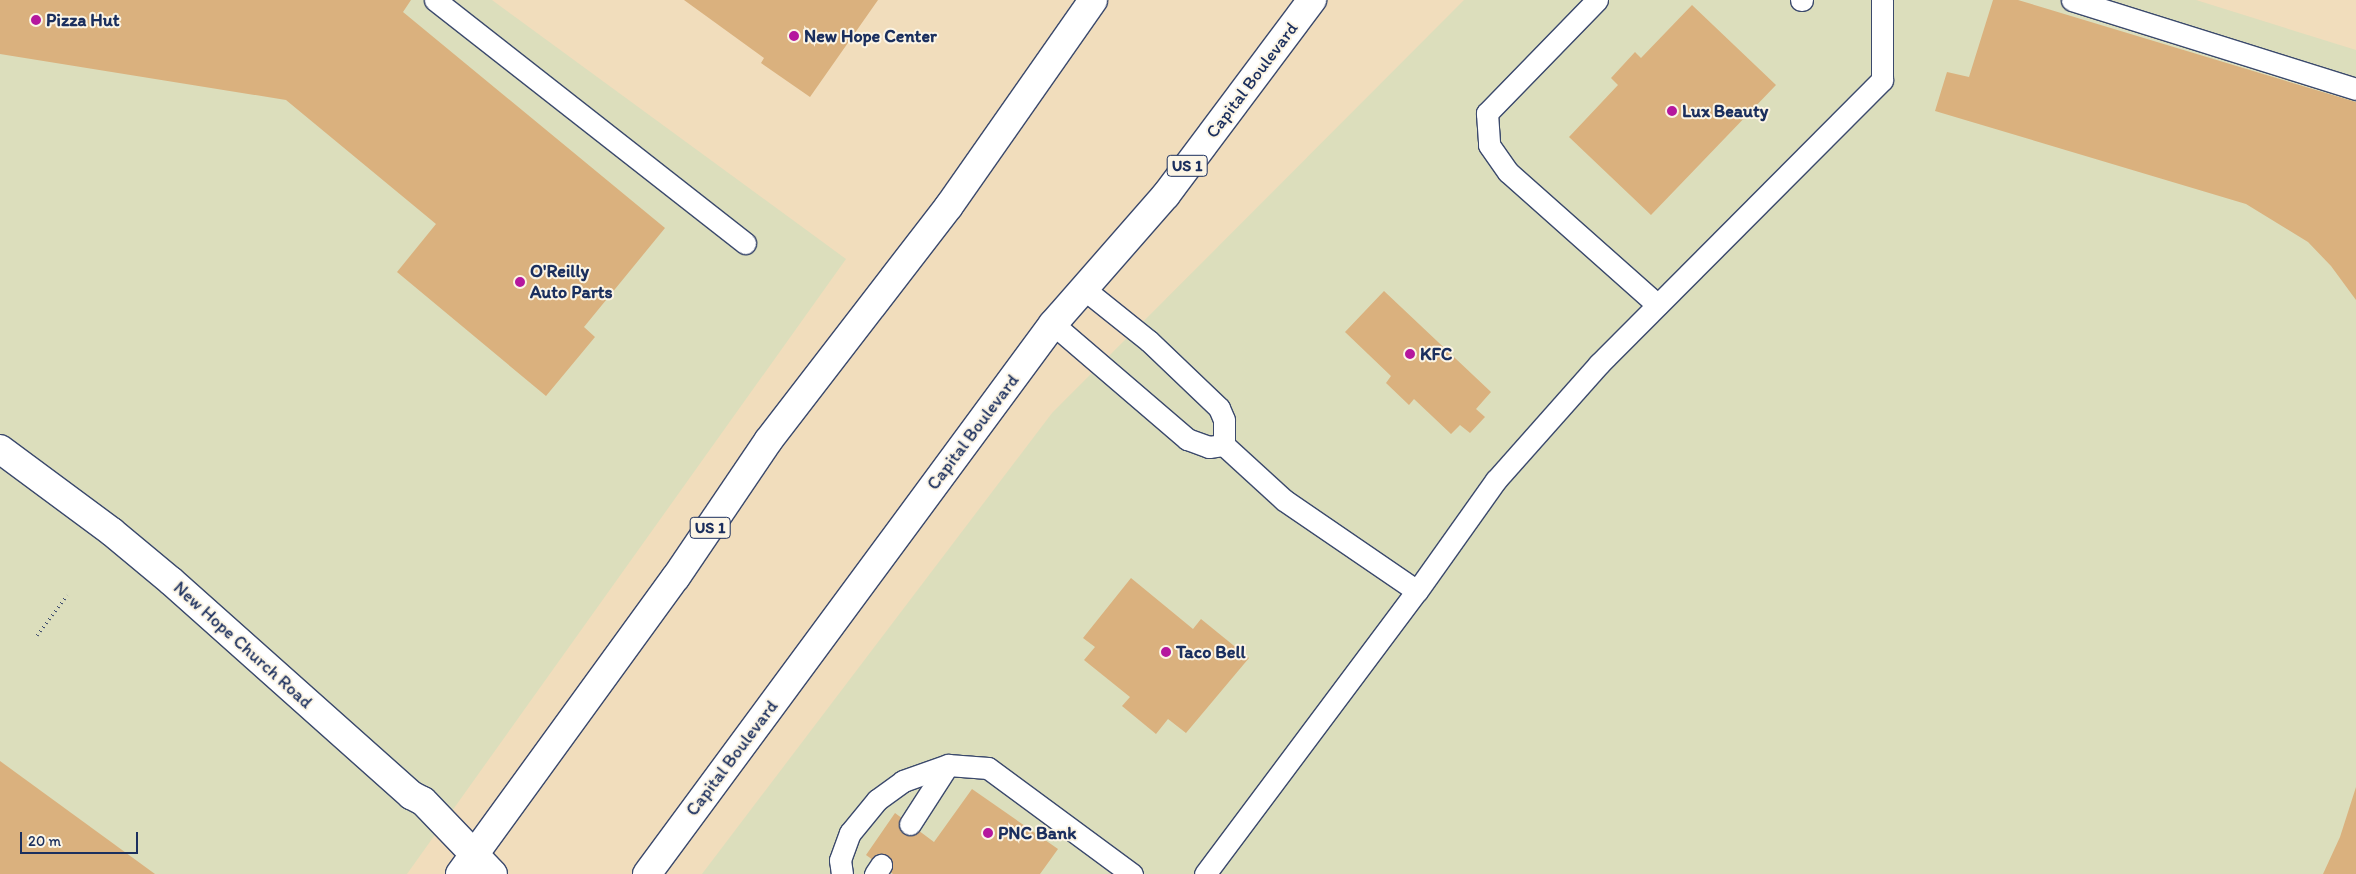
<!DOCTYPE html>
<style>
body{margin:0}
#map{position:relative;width:2356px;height:874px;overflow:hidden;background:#f1ddbc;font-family:Itim,sans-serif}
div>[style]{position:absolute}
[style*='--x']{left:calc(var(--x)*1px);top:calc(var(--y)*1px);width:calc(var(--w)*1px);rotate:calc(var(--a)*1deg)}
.built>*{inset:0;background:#dcdebc}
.building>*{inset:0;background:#dab17e}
.path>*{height:3px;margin-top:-1.5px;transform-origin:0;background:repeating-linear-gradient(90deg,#3b496c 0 1px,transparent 0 5px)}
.roads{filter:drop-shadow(1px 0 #3b496c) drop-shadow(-1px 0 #3b496c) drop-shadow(0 1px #3b496c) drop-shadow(0 -1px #3b496c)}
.lane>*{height:21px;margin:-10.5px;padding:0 10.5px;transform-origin:10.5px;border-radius:10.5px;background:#fff}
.primary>*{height:28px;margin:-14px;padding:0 14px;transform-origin:14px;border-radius:14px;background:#fff}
.highway>*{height:28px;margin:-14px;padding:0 14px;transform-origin:14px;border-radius:14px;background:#fff}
.dots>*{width:14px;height:14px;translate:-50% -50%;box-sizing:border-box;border:2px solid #fcf5e5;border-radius:50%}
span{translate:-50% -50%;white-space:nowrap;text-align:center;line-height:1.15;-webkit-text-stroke:4px #fcf5e5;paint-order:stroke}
.shield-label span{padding:1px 4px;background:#fcf5e5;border:1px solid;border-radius:4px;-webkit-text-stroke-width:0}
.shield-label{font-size:16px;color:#1b2f5e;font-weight:700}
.poi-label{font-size:18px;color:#1b2f5e;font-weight:700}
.left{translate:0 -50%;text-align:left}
.street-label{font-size:18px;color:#1b2f5e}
.scale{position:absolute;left:20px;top:832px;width:118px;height:22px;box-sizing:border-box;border:2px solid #1b2f5e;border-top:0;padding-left:6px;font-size:15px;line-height:18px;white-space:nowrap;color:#1b2f5e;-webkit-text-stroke:4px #fcf5e5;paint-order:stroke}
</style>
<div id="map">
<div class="built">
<div style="clip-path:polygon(0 0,492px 0,846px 259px,407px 874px,0 874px)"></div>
<div style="clip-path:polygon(1464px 0,2196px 0,2356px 50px,2356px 874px,702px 874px,1052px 413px)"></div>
</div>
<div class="building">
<div style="clip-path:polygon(0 0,411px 0,403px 12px,665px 228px,584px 327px,595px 337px,546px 396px,397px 272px,436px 224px,286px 100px,0 54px)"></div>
<div style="clip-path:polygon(684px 0,878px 0,810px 97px,761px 63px,764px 58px)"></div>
<div style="clip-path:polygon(1993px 0,2018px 0,2356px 102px,2356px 300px,2331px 266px,2308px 242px,2246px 204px,1935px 111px,1947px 72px,1969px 77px)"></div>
<div style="clip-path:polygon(1692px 5px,1776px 85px,1651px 215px,1569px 137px,1618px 85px,1611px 78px,1635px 52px,1641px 58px)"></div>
<div style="clip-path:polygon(1384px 291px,1491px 392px,1476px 409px,1485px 417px,1470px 433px,1460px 425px,1451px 434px,1414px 399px,1409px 405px,1386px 383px,1391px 376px,1345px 332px)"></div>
<div style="clip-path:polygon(1131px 578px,1193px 629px,1201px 619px,1249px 658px,1186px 733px,1168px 719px,1156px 734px,1122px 706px,1130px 697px,1084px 660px,1095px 647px,1083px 638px)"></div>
<div style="clip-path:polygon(0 761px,155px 874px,0 874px)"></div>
<div style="clip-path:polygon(2356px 787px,2356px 874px,2323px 874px,2340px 837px)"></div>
<div style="clip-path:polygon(972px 789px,1058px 849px,1040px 874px,893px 874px,866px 855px,895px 813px,934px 842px)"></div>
</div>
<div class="path">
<div style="--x:37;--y:635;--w:50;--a:-53.1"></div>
</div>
<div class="roads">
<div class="lane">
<div style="--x:435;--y:0;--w:394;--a:38.1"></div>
<div style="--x:1597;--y:0;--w:158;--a:134.2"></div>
<div style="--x:1487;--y:113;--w:32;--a:86"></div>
<div style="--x:1489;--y:145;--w:33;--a:55"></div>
<div style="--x:1508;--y:172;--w:200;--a:41.6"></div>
<div style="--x:1801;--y:0;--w:1;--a:0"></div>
<div style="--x:2072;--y:0;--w:298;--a:17.4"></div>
<div style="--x:1084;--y:289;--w:83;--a:38.7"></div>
<div style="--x:1149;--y:341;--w:97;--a:43.7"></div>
<div style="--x:1219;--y:408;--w:13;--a:67"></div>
<div style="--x:1224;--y:420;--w:25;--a:90"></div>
<div style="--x:1053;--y:324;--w:177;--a:40.6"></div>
<div style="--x:1187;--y:439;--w:23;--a:20"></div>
<div style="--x:1209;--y:447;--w:15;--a:-8"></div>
<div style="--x:1224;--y:445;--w:81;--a:42.5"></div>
<div style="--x:1284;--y:500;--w:161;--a:34.4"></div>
<div style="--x:910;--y:824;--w:70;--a:-57.2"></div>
<div style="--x:842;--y:874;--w:14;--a:-98"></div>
<div style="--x:840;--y:860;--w:29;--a:-70"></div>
<div style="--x:850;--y:833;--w:43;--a:-50.7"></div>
<div style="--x:877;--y:800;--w:32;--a:-36"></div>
<div style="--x:903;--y:781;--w:48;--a:-19.6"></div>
<div style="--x:948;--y:765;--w:40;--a:4.3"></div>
<div style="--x:988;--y:768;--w:179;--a:36.4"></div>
<div style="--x:875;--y:874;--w:11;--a:-56"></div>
<div style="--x:1205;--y:874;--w:354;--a:-53.2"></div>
<div style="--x:1417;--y:591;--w:136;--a:-54.6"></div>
<div style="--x:1496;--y:480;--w:155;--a:-48.4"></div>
<div style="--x:1599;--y:364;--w:401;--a:-45.1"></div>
<div style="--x:1882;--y:80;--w:80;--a:-90"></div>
</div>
<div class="primary">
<div style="--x:0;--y:449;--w:139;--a:36.5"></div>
<div style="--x:112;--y:532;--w:77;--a:39.7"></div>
<div style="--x:171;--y:581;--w:322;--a:41.7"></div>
<div style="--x:411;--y:795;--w:13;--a:27"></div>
<div style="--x:423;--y:801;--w:101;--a:46.2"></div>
</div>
<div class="highway">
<div style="--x:460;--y:874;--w:367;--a:-54"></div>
<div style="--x:676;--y:577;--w:164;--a:-55.9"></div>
<div style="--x:768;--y:441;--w:297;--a:-52.4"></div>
<div style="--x:949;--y:206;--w:251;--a:-55"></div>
<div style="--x:647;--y:874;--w:684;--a:-53.57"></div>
<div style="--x:1053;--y:324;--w:171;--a:-48.8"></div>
<div style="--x:1166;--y:195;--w:244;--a:-53.2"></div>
</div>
</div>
<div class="dots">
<div style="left:36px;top:20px;background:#b5179e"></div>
<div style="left:794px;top:36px;background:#b5179e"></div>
<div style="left:1672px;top:111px;background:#b5179e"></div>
<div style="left:520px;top:282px;background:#b5179e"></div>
<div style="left:1410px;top:354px;background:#b5179e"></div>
<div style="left:1166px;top:652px;background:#b5179e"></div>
<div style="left:988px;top:833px;background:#b5179e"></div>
</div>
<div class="shield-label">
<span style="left:1187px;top:166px">US 1</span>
<span style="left:710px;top:528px">US 1</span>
</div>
<div class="poi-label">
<span class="left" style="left:46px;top:20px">Pizza Hut</span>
<span class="left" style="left:804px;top:36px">New Hope Center</span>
<span class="left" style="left:1682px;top:111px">Lux Beauty</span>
<span class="left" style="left:530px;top:282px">O'Reilly<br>Auto Parts</span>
<span class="left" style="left:1420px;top:354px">KFC</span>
<span class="left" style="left:1176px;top:652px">Taco Bell</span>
<span class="left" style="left:998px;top:833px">PNC Bank</span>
</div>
<div class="street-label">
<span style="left:1252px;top:80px;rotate:-53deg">Capital Boulevard</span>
<span style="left:973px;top:432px;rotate:-53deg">Capital Boulevard</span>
<span style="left:243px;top:645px;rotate:42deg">New Hope Church Road</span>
<span style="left:732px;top:758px;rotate:-53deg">Capital Boulevard</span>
</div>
<div class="scale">20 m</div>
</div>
